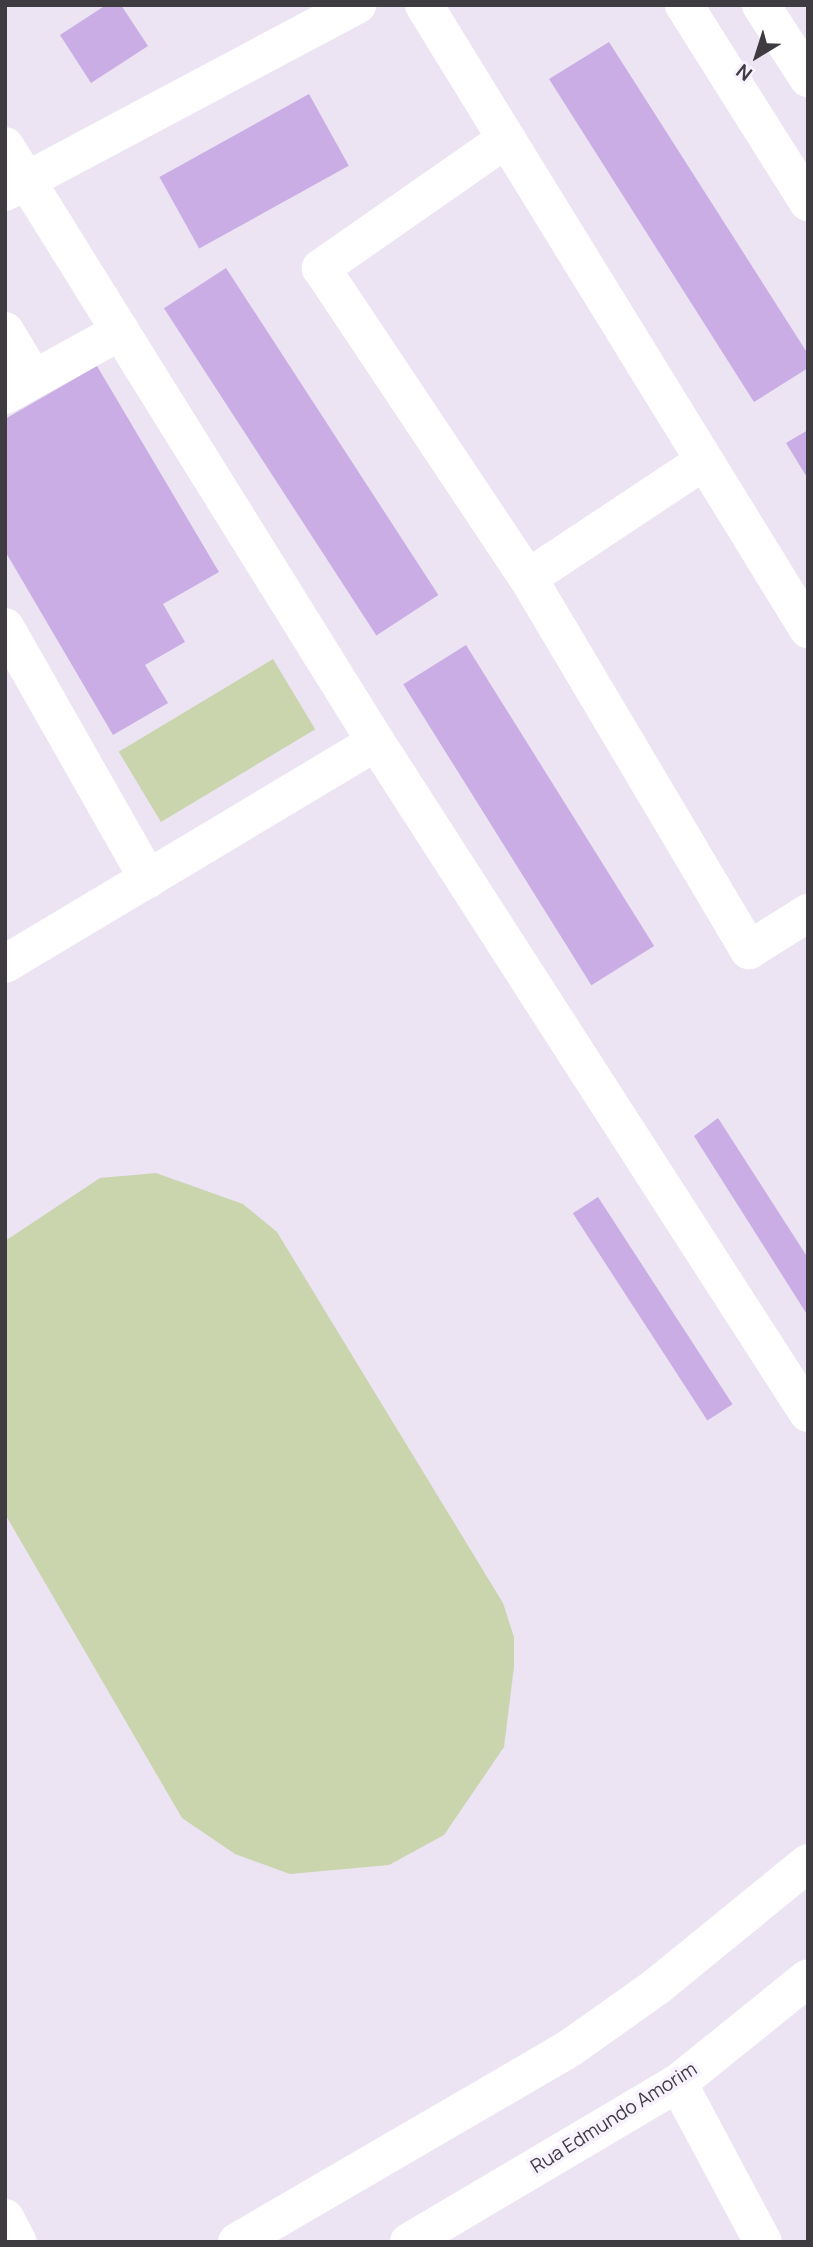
<!DOCTYPE html>
<style>
body{margin:0}
#map{position:relative;width:813px;height:2247px;overflow:hidden;background:#ece4f3;font-family:Manrope,sans-serif}
div>[style]{position:absolute}
[style*='--x']{left:calc(var(--x)*1px);top:calc(var(--y)*1px);width:calc(var(--w)*1px);rotate:calc(var(--a)*1deg)}
.green>*{inset:0;background:#cad5ae;transform-origin:0 0}
.building>*{inset:0;background:#caade4;transform-origin:0 0}
.minor>*{height:38px;margin:-19px;padding:0 19px;transform-origin:19px;border-radius:19px;background:#fff}
.major>*{height:38px;margin:-19px;padding:0 19px;transform-origin:19px;border-radius:19px;background:#fff}
span{translate:-50% -50%;white-space:nowrap;text-align:center;line-height:1.15;-webkit-text-stroke:7px #f8f2fe;paint-order:stroke}
.street-label{font-size:19px;color:#3e3b41}
.frame{position:absolute;inset:0;border:7px solid #3e3b41;pointer-events:none}
.north{position:absolute;left:722px;top:21px;width:70px;height:70px;-webkit-text-stroke:5px #f8f2fe;paint-order:stroke;rotate:218deg;font-size:19px;font-weight:700;line-height:28px;text-align:center;color:#3e3b41}
.north::after{content:'';display:block;margin:auto;width:24px;height:32px;background:#3e3b41;clip-path:polygon(50% 0,100% 100%,50% 72%,0 100%)}
</style>
<div id="map">
<div class="green">
<div style="left:273px;top:659px;width:82px;height:180px;rotate:59deg"></div>
<div style="clip-path:polygon(156px 1173px,243px 1204px,277px 1232px,503px 1603px,514px 1637px,514px 1667px,504px 1747px,444px 1835px,389px 1865px,290px 1874px,235px 1854px,182px 1818px,5px 1514px,5px 1241px,100px 1178px)"></div>
</div>
<div class="building">
<div style="clip-path:polygon(106px 5px,121px 5px,148px 46px,91px 83px,60px 35px)"></div>
<div style="clip-path:polygon(609px 42px,808px 354px,808px 368px,754px 402px,549px 79px)"></div>
<div style="left:309px;top:94px;width:82px;height:171px;rotate:61deg"></div>
<div style="left:226px;top:268px;width:390px;height:74px;rotate:57deg"></div>
<div style="clip-path:polygon(97px 366px,219px 572px,163px 604px,185px 642px,145px 665px,168px 703px,113px 735px,5px 551px,5px 419px)"></div>
<div style="clip-path:polygon(808px 430px,808px 479px,786px 443px)"></div>
<div style="left:466px;top:645px;width:355px;height:74px;rotate:58deg"></div>
<div style="clip-path:polygon(718px 1118px,808px 1258px,808px 1316px,694px 1136px)"></div>
<div style="left:598px;top:1197px;width:247px;height:30px;rotate:57deg"></div>
</div>
<div class="minor">
<div style="--x:424;--y:5;--w:733;--a:58.39"></div>
<div style="--x:684;--y:5;--w:233;--a:57.8"></div>
<div style="--x:506;--y:139;--w:226;--a:145.1"></div>
<div style="--x:321;--y:268;--w:373;--a:56.3"></div>
<div style="--x:528;--y:578;--w:433;--a:59.3"></div>
<div style="--x:749;--y:950;--w:70;--a:-32.1"></div>
<div style="--x:5;--y:146;--w:702;--a:58.1"></div>
<div style="--x:376;--y:742;--w:798;--a:57.23"></div>
<div style="--x:5;--y:192;--w:399;--a:-28"></div>
<div style="--x:5;--y:331;--w:56;--a:58.9"></div>
<div style="--x:5;--y:395;--w:132;--a:-28.9"></div>
<div style="--x:528;--y:578;--w:211;--a:-33.6"></div>
<div style="--x:5;--y:627;--w:290;--a:60.4"></div>
<div style="--x:5;--y:964;--w:432;--a:-30.9"></div>
<div style="--x:678;--y:2083;--w:180;--a:61.9"></div>
<div style="--x:5;--y:2218;--w:27;--a:62"></div>
<div style="--x:237;--y:2242;--w:385;--a:-30.2"></div>
<div style="--x:570;--y:2048;--w:105;--a:-35.3"></div>
<div style="--x:656;--y:1987;--w:196;--a:-39.2"></div>
<div style="--x:409;--y:2242;--w:312;--a:-30.6"></div>
<div style="--x:678;--y:2083;--w:167;--a:-38.9"></div>
</div>
<div class="major">
<div style="--x:761;--y:5;--w:87;--a:57.2"></div>
</div>
<div class="street-label">
<span style="left:614px;top:2118px;rotate:-32deg">Rua Edmundo Amorim</span>
</div>
<div class="frame"></div>
<div class="north">N</div>
</div>
